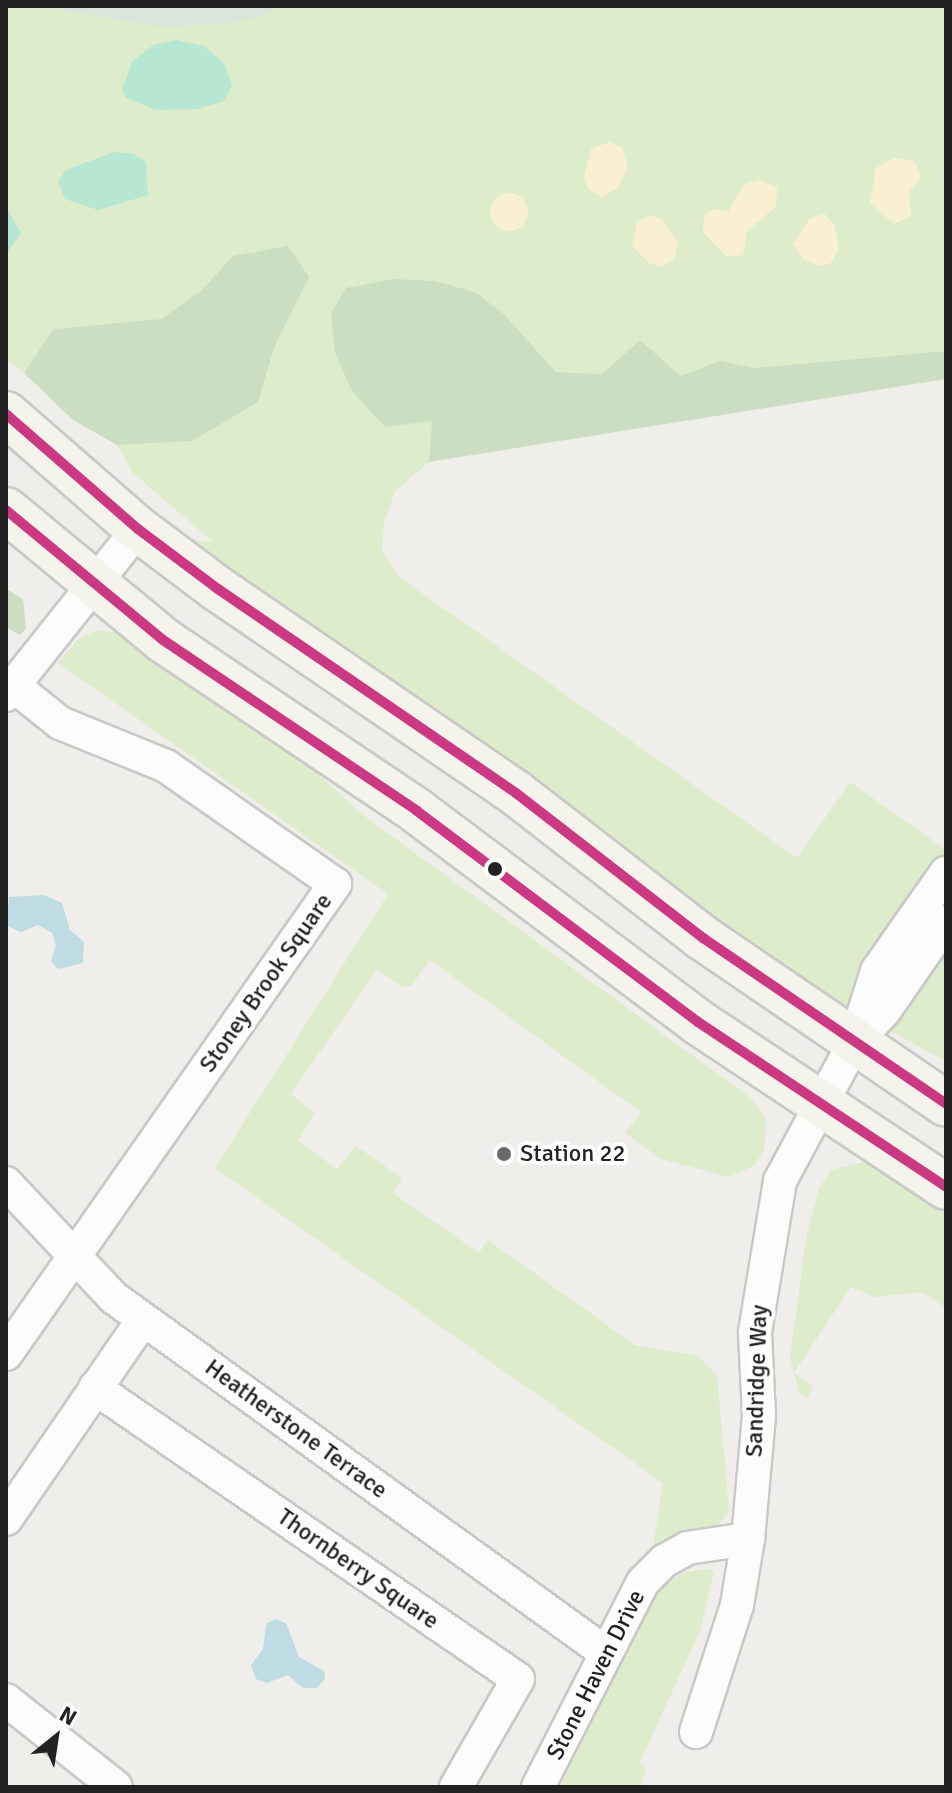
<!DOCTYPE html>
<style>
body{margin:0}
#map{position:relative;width:952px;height:1793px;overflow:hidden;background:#f0eeeb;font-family:Signika,sans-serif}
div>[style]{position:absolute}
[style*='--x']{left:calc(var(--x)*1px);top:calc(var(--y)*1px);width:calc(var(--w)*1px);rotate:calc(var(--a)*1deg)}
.grass>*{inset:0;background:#ddeccb}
.forest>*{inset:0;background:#cbdec1}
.wetland>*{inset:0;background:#d9e6de}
.sand>*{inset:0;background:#f8f0d0}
.round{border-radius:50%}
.pitch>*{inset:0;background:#b7e6d2}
.water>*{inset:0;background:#bfdbe3}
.roads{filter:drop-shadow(2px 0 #c9c8c7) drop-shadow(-2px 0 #c9c8c7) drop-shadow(0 2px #c9c8c7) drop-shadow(0 -2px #c9c8c7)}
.minor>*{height:32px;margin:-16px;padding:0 16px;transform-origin:16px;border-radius:16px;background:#fdfcfc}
.secondary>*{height:44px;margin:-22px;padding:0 22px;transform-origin:22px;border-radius:22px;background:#f4f4ed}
.bus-1>*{height:10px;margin:-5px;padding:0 5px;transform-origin:5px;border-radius:5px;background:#cd3883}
.dots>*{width:22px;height:22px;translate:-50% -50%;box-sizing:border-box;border:4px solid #fff;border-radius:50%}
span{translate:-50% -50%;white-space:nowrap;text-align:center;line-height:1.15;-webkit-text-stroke:8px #fff;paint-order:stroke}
.street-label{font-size:24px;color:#222}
.poi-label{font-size:24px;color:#222}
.left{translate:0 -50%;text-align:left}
.frame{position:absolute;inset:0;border:8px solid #222;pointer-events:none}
.north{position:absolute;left:16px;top:1697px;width:80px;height:80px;-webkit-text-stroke:6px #fff;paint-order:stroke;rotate:30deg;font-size:22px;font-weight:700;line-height:32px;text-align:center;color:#222}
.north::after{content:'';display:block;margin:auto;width:28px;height:36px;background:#222;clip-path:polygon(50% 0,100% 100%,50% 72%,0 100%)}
</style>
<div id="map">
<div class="grass">
<div style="clip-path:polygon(6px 6px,946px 6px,946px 351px,754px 368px,719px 362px,681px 376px,640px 340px,602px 374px,556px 372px,504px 314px,475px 292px,435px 281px,395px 279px,432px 420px,429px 462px,395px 491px,384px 522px,382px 551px,399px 577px,797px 858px,850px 782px,946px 850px,946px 1061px,809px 988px,177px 539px,213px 542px,133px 473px,117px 445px,192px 441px,258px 402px,274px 348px,309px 277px,233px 256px,200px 292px,161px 319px,53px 329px,24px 373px,6px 359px)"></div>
<div style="clip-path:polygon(97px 630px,123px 633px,300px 758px,367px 818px,752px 1099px,766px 1120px,764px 1149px,755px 1165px,729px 1177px,661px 1159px,625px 1133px,641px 1112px,430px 960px,411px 986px,402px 987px,377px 969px,291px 1094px,315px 1113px,298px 1141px,337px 1169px,356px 1146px,402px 1178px,393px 1193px,479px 1253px,488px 1240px,635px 1345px,697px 1356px,717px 1375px,729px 1511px,709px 1538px,652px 1555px,663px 1483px,215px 1168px,388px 894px,58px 663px,78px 639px)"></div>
<div style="clip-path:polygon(870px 1160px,946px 1210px,946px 1308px,922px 1292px,874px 1297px,851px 1287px,794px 1373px,813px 1386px,807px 1399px,799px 1393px,790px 1358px,806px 1237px,819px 1188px,831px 1170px)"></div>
<div style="clip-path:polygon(709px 1569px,714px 1572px,700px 1631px,640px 1762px,646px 1768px,640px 1787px,560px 1787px,652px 1596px,683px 1572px)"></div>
</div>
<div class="forest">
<div style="clip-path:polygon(288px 246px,309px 277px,274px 348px,258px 402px,192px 441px,117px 445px,73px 420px,24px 373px,53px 329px,161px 319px,200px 292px,233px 256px)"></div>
<div style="clip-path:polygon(395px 279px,435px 281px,475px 292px,504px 314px,556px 372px,602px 374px,640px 340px,681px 376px,719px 361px,754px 368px,946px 351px,946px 379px,429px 462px,432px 421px,385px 427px,352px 391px,335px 352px,331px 313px,346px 288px)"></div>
<div style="clip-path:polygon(6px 589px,23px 599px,26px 628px,20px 635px,6px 627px)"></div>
</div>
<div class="wetland">
<div style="clip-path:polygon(41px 6px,278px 6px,264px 16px,222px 24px,162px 27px)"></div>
</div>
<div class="sand">
<div style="clip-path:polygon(610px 142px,622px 148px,628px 167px,617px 189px,602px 197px,588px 189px,584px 176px,591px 149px)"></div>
<div style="clip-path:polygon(894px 158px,914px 161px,921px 177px,909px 192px,911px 216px,894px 224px,870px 203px,876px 168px)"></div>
<div style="clip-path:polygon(758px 180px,777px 186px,776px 207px,747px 231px,743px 255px,727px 257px,703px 232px,704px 216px,713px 209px,728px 212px,743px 185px)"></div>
<div class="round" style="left:490px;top:193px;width:38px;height:38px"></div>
<div style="clip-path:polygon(825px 214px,835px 226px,839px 249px,831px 263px,821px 266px,803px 259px,793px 244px,810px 218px)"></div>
<div style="clip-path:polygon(650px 215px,662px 219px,678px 243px,675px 258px,662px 267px,649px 263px,632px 246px,637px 222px)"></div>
</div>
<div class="pitch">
<div style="clip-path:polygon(177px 40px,204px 46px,224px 63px,232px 86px,224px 101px,198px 109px,156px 110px,126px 98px,122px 89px,132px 62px,153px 45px)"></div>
<div style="clip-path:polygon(114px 152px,133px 154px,146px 162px,148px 195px,98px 210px,65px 199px,58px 182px,66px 170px)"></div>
<div style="clip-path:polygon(6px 207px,21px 233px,6px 254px)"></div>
</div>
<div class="water">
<div style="clip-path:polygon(9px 897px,44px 895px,62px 903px,70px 930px,84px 942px,83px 963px,58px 969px,51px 961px,56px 945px,52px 933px,38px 925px,21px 932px,6px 925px)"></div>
<div style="clip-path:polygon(275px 1619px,286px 1623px,299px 1657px,324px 1671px,325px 1679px,317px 1688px,303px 1688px,288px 1675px,267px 1683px,256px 1679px,251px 1665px,263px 1649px,266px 1624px)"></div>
</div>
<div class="roads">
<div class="minor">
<div style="--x:6;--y:695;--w:212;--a:-51.5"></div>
<div style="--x:855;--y:1040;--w:72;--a:-72.3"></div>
<div style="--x:877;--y:971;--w:120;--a:-54.9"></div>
<div style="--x:6;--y:1183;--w:158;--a:46.8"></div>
<div style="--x:114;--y:1298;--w:607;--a:35.81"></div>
<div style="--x:6;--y:1354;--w:574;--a:-55.01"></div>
<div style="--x:335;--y:884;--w:206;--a:-145.1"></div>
<div style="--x:166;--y:766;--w:114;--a:-157.9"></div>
<div style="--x:60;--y:723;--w:59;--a:-141.2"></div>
<div style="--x:95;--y:1388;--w:513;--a:34.53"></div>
<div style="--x:518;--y:1679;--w:125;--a:119.9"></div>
<div style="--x:6;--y:1519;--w:242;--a:-55.5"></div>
<div style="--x:6;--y:1700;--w:140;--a:38.3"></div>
<div style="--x:696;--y:1732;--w:133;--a:-72.1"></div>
<div style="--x:737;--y:1605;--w:67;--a:-80.5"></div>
<div style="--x:748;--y:1539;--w:124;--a:-84.9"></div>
<div style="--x:759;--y:1415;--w:83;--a:-92.8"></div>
<div style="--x:755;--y:1332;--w:153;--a:-80.6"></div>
<div style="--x:780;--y:1181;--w:157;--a:-61.8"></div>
<div style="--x:854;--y:1043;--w:45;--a:-46.8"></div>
<div style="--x:885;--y:1010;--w:107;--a:-55.3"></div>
<div style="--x:538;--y:1787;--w:230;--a:-62.9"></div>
<div style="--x:643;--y:1582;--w:30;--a:-45"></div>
<div style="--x:664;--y:1561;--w:26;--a:-29"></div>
<div style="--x:687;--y:1548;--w:62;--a:-8.4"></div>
</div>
<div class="secondary">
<div style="--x:6;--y:414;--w:175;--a:41.1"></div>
<div style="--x:138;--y:529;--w:100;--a:36.9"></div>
<div style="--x:218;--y:589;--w:361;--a:34.4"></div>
<div style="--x:516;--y:793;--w:237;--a:37.8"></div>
<div style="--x:703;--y:938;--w:294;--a:34.3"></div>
<div style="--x:6;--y:510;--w:204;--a:39.6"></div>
<div style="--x:163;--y:640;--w:306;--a:33.9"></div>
<div style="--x:417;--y:811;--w:351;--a:36.9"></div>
<div style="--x:698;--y:1022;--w:298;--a:33.6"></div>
</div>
</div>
<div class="bus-1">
<div style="--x:6;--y:414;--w:175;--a:41.1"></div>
<div style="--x:138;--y:529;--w:100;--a:36.9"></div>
<div style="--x:218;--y:589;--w:361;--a:34.4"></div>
<div style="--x:516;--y:793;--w:237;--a:37.8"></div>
<div style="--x:703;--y:938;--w:294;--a:34.3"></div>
<div style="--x:6;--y:510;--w:204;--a:39.6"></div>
<div style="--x:163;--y:640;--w:306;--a:33.9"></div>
<div style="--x:417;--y:811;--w:351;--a:36.9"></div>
<div style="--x:698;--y:1022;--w:298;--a:33.6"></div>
</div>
<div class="dots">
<div style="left:495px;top:869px;background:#222"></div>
<div style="left:504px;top:1154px;background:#6a6968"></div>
</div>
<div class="street-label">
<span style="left:266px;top:983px;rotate:-55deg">Stoney Brook Square</span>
<span style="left:757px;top:1381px;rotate:-88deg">Sandridge Way</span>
<span style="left:296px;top:1429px;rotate:36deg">Heatherstone Terrace</span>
<span style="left:358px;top:1569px;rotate:35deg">Thornberry Square</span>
<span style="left:596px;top:1675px;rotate:-63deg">Stone Haven Drive</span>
</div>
<div class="poi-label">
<span class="left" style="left:520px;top:1154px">Station 22</span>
</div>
<div class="frame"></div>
<div class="north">N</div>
</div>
